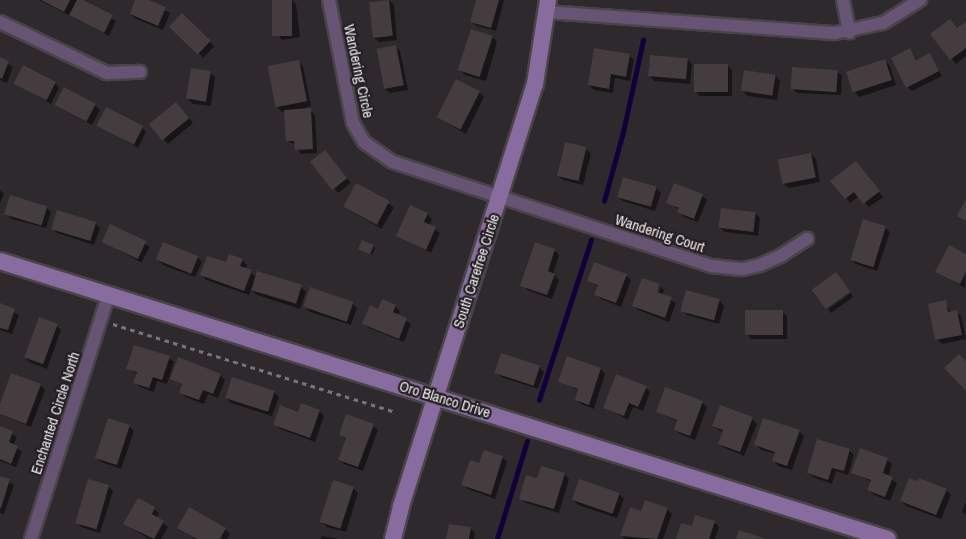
<!DOCTYPE html>
<style>
body{margin:0}
#map{position:relative;width:966px;height:539px;overflow:hidden;background:#2e292d;font-family:"Archivo Narrow",sans-serif}
div>[style]{position:absolute}
[style*='--x']{left:calc(var(--x)*1px);top:calc(var(--y)*1px);width:calc(var(--w)*1px);rotate:calc(var(--a)*1deg)}
.shadow>*{inset:0;background:#0007;transform-origin:0 0}
.stream>*{height:4.5px;margin:-2.25px;padding:0 2.25px;transform-origin:2.25px;border-radius:2.25px;background:#11013b}
.building>*{inset:0;background:#443c3e;transform-origin:0 0}
.path>*{height:3px;margin-top:-1.5px;transform-origin:0;background:repeating-linear-gradient(90deg,#777376 0 4.5px,transparent 0 9px)}
.roads{filter:drop-shadow(2px 0 #494448) drop-shadow(-2px 0 #494448) drop-shadow(0 2px #494448) drop-shadow(0 -2px #494448)}
.street>*{height:12px;margin:-6px;padding:0 6px;transform-origin:6px;border-radius:6px;background:#675475}
.secondary>*{height:16px;margin:-8px;padding:0 8px;transform-origin:8px;border-radius:8px;background:#886b9f}
span{translate:-50% -50%;white-space:nowrap;text-align:center;line-height:1.15;-webkit-text-stroke:4.5px #241f23;paint-order:stroke}
.street-label{font-size:15px;color:#ece9eb}
</style>
<div id="map">
<div class="shadow">
<div style="clip-path:polygon(39px 0,79px 0,116px 21px,109px 36px)"></div>
<div style="clip-path:polygon(137px 0,145px 0,170px 13px,163px 30px,136px 19px,131px 14px)"></div>
<div style="clip-path:polygon(285px 0,292px 0,296px 4px,300px 37px,282px 40px,278px 35px)"></div>
<div style="clip-path:polygon(389px 0,394px 5px,397px 40px,379px 42px,374px 38px,370px 2px)"></div>
<div style="clip-path:polygon(478px 0,504px 0,496px 31px,477px 26px,472px 22px)"></div>
<div style="left:182px;top:15px;width:45px;height:16px;rotate:44deg"></div>
<div style="clip-path:polygon(966px 23px,966px 56px,956px 64px,933px 35px,957px 30px)"></div>
<div style="clip-path:polygon(493px 37px,497px 42px,486px 81px,465px 75px,460px 70px)"></div>
<div style="clip-path:polygon(395px 46px,400px 51px,408px 90px,390px 93px,385px 89px)"></div>
<div style="clip-path:polygon(910px 50px,918px 61px,930px 55px,942px 76px,912px 91px,907px 87px)"></div>
<div style="clip-path:polygon(629px 55px,634px 60px,630px 81px,615px 78px,613px 93px,594px 90px,589px 85px)"></div>
<div style="clip-path:polygon(0 59px,13px 67px,7px 83px,0 80px)"></div>
<div style="clip-path:polygon(687px 59px,692px 64px,690px 84px,654px 81px,650px 76px)"></div>
<div style="clip-path:polygon(885px 61px,890px 66px,896px 85px,859px 97px,855px 92px)"></div>
<div style="clip-path:polygon(298px 62px,303px 66px,311px 106px,297px 111px,310px 110px,315px 115px,317px 153px,301px 154px,296px 145px,288px 141px,286px 111px,282px 112px,277px 107px)"></div>
<div style="clip-path:polygon(728px 66px,732px 70px,732px 96px,700px 96px,695px 91px)"></div>
<div style="clip-path:polygon(837px 71px,842px 76px,841px 95px,797px 93px,792px 88px)"></div>
<div style="clip-path:polygon(210px 73px,215px 77px,211px 106px,193px 104px,188px 99px)"></div>
<div style="clip-path:polygon(776px 76px,780px 81px,777px 100px,748px 96px,743px 91px)"></div>
<div style="clip-path:polygon(15px 83px,55px 83px,59px 88px,51px 104px)"></div>
<div style="clip-path:polygon(479px 92px,484px 97px,466px 134px,439px 118px)"></div>
<div style="clip-path:polygon(56px 105px,95px 105px,100px 110px,92px 125px)"></div>
<div style="clip-path:polygon(181px 109px,193px 123px,168px 144px,164px 140px)"></div>
<div style="clip-path:polygon(98px 125px,142px 127px,146px 132px,138px 148px)"></div>
<div style="clip-path:polygon(566px 144px,586px 149px,591px 154px,583px 185px,563px 180px,558px 176px)"></div>
<div style="left:325px;top:152px;width:40px;height:16px;rotate:50deg"></div>
<div style="clip-path:polygon(811px 154px,816px 159px,820px 182px,789px 188px,784px 184px)"></div>
<div style="clip-path:polygon(861px 168px,883px 197px,869px 207px,859px 196px,850px 203px,833px 181px)"></div>
<div style="left:356px;top:185px;width:44px;height:25px;rotate:30deg"></div>
<div style="clip-path:polygon(674px 185px,702px 196px,707px 200px,698px 222px,684px 217px,680px 210px,668px 202px)"></div>
<div style="clip-path:polygon(656px 188px,661px 193px,655px 211px,623px 201px,618px 197px)"></div>
<div style="clip-path:polygon(0 190px,4px 194px,0 203px)"></div>
<div style="clip-path:polygon(46px 207px,51px 212px,46px 228px,12px 219px,7px 214px)"></div>
<div style="clip-path:polygon(755px 213px,760px 218px,758px 236px,725px 232px,720px 228px)"></div>
<div style="clip-path:polygon(427px 214px,432px 219px,429px 226px,440px 233px,431px 253px,398px 236px)"></div>
<div style="clip-path:polygon(95px 223px,100px 228px,94px 245px,57px 233px,52px 228px)"></div>
<div style="left:111px;top:226px;width:44px;height:18px;rotate:28deg"></div>
<div style="clip-path:polygon(885px 228px,890px 232px,877px 271px,856px 264px,851px 260px)"></div>
<div style="clip-path:polygon(536px 244px,555px 251px,559px 255px,553px 274px,559px 280px,552px 299px,527px 290px,522px 285px)"></div>
<div style="clip-path:polygon(373px 246px,375px 248px,372px 255px,362px 250px)"></div>
<div style="clip-path:polygon(966px 255px,965px 288px,937px 271px)"></div>
<div style="clip-path:polygon(197px 257px,202px 262px,195px 277px,163px 265px,158px 260px)"></div>
<div style="clip-path:polygon(242px 260px,247px 265px,245px 269px,257px 277px,301px 287px,306px 292px,300px 309px,257px 295px,251px 289px,249px 295px,206px 280px,202px 275px)"></div>
<div style="clip-path:polygon(626px 275px,631px 280px,621px 307px,601px 299px,596px 294px,599px 287px,589px 280px)"></div>
<div style="clip-path:polygon(643px 280px,660px 286px,653px 298px,656px 299px,661px 287px,664px 290px,662px 295px,676px 303px,669px 322px,638px 310px,634px 306px)"></div>
<div style="clip-path:polygon(851px 293px,853px 297px,831px 313px,828px 309px)"></div>
<div style="clip-path:polygon(720px 301px,724px 306px,719px 324px,687px 315px,682px 310px)"></div>
<div style="clip-path:polygon(945px 302px,951px 313px,956px 312px,961px 316px,966px 339px,942px 344px,937px 339px)"></div>
<div style="clip-path:polygon(352px 303px,357px 308px,351px 325px,310px 312px,305px 307px)"></div>
<div style="clip-path:polygon(0 305px,19px 315px,12px 334px,0 330px)"></div>
<div style="clip-path:polygon(395px 306px,400px 311px,398px 316px,411px 324px,404px 342px,369px 328px,364px 324px,379px 311px)"></div>
<div style="clip-path:polygon(782px 312px,787px 316px,787px 339px,751px 339px,747px 334px)"></div>
<div style="clip-path:polygon(57px 326px,61px 330px,47px 369px,29px 362px,25px 357px)"></div>
<div style="clip-path:polygon(169px 358px,174px 362px,167px 384px,157px 381px,154px 392px,140px 387px,135px 383px,138px 375px,128px 368px)"></div>
<div style="clip-path:polygon(539px 367px,544px 372px,538px 389px,501px 377px,497px 372px)"></div>
<div style="clip-path:polygon(601px 369px,605px 374px,594px 409px,581px 404px,576px 400px,579px 391px,560px 381px)"></div>
<div style="clip-path:polygon(220px 375px,225px 380px,218px 398px,208px 394px,204px 404px,185px 397px,180px 392px,183px 386px,172px 378px)"></div>
<div style="clip-path:polygon(40px 385px,45px 390px,31px 427px,0 414px,0 408px)"></div>
<div style="clip-path:polygon(646px 388px,650px 392px,643px 411px,633px 407px,628px 420px,605px 407px)"></div>
<div style="clip-path:polygon(274px 392px,279px 397px,272px 416px,231px 403px,226px 398px)"></div>
<div style="clip-path:polygon(702px 402px,707px 407px,695px 440px,680px 434px,675px 430px,678px 422px,658px 412px)"></div>
<div style="clip-path:polygon(320px 411px,324px 416px,315px 442px,280px 429px,275px 425px,299px 414px)"></div>
<div style="clip-path:polygon(752px 419px,757px 424px,744px 456px,725px 448px,720px 444px,724px 433px,713px 426px)"></div>
<div style="clip-path:polygon(129px 426px,134px 431px,121px 469px,101px 462px,97px 458px)"></div>
<div style="clip-path:polygon(373px 426px,378px 430px,363px 471px,344px 464px,340px 460px,346px 440px,341px 435px)"></div>
<div style="clip-path:polygon(0 427px,17px 437px,13px 445px,22px 452px,16px 467px,0 461px)"></div>
<div style="clip-path:polygon(799px 431px,804px 436px,792px 470px,778px 466px,774px 461px,776px 454px,761px 450px,756px 445px)"></div>
<div style="clip-path:polygon(818px 441px,850px 451px,854px 455px,848px 475px,836px 471px,832px 484px,813px 477px,808px 473px)"></div>
<div style="clip-path:polygon(485px 452px,503px 458px,507px 462px,495px 499px,468px 489px,463px 485px,480px 465px)"></div>
<div style="clip-path:polygon(887px 460px,892px 464px,888px 477px,897px 483px,890px 501px,874px 495px,869px 490px,872px 482px,853px 472px)"></div>
<div style="clip-path:polygon(564px 474px,569px 479px,559px 513px,526px 503px,521px 498px,538px 480px)"></div>
<div style="clip-path:polygon(0 477px,14px 485px,4px 514px,0 513px)"></div>
<div style="clip-path:polygon(108px 486px,113px 491px,100px 533px,81px 527px,76px 522px)"></div>
<div style="clip-path:polygon(353px 488px,358px 493px,346px 532px,327px 527px,322px 522px)"></div>
<div style="clip-path:polygon(946px 490px,951px 495px,941px 519px,906px 506px,901px 501px)"></div>
<div style="clip-path:polygon(619px 494px,624px 499px,617px 518px,578px 505px,573px 500px)"></div>
<div style="clip-path:polygon(966px 502px,966px 515px,962px 511px)"></div>
<div style="clip-path:polygon(154px 509px,159px 513px,156px 518px,168px 527px,161px 539px,149px 539px,125px 524px)"></div>
<div style="clip-path:polygon(667px 509px,672px 514px,663px 539px,624px 539px,622px 536px,642px 513px)"></div>
<div style="clip-path:polygon(714px 522px,719px 527px,715px 539px,678px 539px,693px 528px)"></div>
<div style="clip-path:polygon(179px 528px,225px 529px,230px 534px,227px 539px,195px 539px)"></div>
<div style="clip-path:polygon(470px 528px,475px 533px,474px 539px,448px 539px)"></div>
<div style="clip-path:polygon(322px 536px,339px 539px,321px 539px)"></div>
</div>
<div class="stream">
<div style="--x:604;--y:201;--w:72;--a:-74.6"></div>
<div style="--x:623;--y:132;--w:94;--a:-77.7"></div>
<div style="--x:539;--y:400;--w:168;--a:-72"></div>
<div style="--x:497;--y:539;--w:102;--a:-73"></div>
</div>
<div class="building">
<div style="clip-path:polygon(41px 0,70px 0,64px 12px)"></div>
<div style="clip-path:polygon(77px 0,83px 0,113px 15px,104px 33px,69px 15px)"></div>
<div style="clip-path:polygon(135px 0,149px 0,166px 7px,158px 26px,130px 14px)"></div>
<div style="left:272px;top:0;width:20px;height:36px"></div>
<div style="left:389px;top:0;width:36px;height:20px;rotate:84deg"></div>
<div style="clip-path:polygon(476px 0,499px 0,491px 28px,470px 22px)"></div>
<div style="left:182px;top:13px;width:40px;height:19px;rotate:44deg"></div>
<div style="clip-path:polygon(950px 19px,957px 28px,966px 22px,966px 48px,950px 60px,930px 34px)"></div>
<div style="left:471px;top:29px;width:23px;height:43px;rotate:18deg"></div>
<div style="left:396px;top:45px;width:41px;height:20px;rotate:79deg"></div>
<div style="clip-path:polygon(594px 48px,630px 54px,626px 77px,611px 74px,609px 89px,588px 85px)"></div>
<div style="clip-path:polygon(910px 48px,916px 60px,930px 53px,939px 71px,906px 88px,891px 58px)"></div>
<div style="left:650px;top:55px;width:38px;height:21px;rotate:5deg"></div>
<div style="clip-path:polygon(0 57px,9px 61px,2px 79px,0 78px)"></div>
<div style="left:885px;top:59px;width:22px;height:41px;rotate:72deg"></div>
<div style="left:299px;top:60px;width:42px;height:32px;rotate:79deg"></div>
<div style="left:694px;top:64px;width:34px;height:28px"></div>
<div style="left:23px;top:65px;width:37px;height:21px;rotate:27deg"></div>
<div style="left:792px;top:67px;width:46px;height:22px;rotate:4deg"></div>
<div style="left:191px;top:68px;width:20px;height:31px;rotate:9deg"></div>
<div style="left:744px;top:70px;width:32px;height:21px;rotate:9deg"></div>
<div style="left:456px;top:79px;width:27px;height:43px;rotate:27deg"></div>
<div style="left:64px;top:87px;width:36px;height:20px;rotate:28deg"></div>
<div style="left:176px;top:102px;width:21px;height:35px;rotate:51deg"></div>
<div style="left:106px;top:107px;width:42px;height:21px;rotate:27deg"></div>
<div style="clip-path:polygon(311px 108px,313px 149px,295px 150px,294px 141px,286px 141px,284px 110px)"></div>
<div style="left:565px;top:142px;width:22px;height:35px;rotate:13deg"></div>
<div style="left:325px;top:150px;width:36px;height:19px;rotate:52deg"></div>
<div style="left:811px;top:153px;width:25px;height:34px;rotate:79deg"></div>
<div style="clip-path:polygon(856px 161px,880px 191px,863px 204px,854px 192px,845px 199px,830px 181px)"></div>
<div style="left:623px;top:177px;width:35px;height:21px;rotate:16deg"></div>
<div style="left:356px;top:183px;width:38px;height:27px;rotate:28deg"></div>
<div style="clip-path:polygon(674px 183px,703px 194px,694px 219px,677px 212px,679px 208px,666px 203px)"></div>
<div style="left:10px;top:195px;width:39px;height:20px;rotate:17deg"></div>
<div style="clip-path:polygon(966px 199px,966px 221px,957px 216px)"></div>
<div style="clip-path:polygon(410px 205px,428px 213px,424px 222px,436px 227px,426px 250px,396px 236px)"></div>
<div style="left:721px;top:208px;width:35px;height:20px;rotate:7deg"></div>
<div style="left:57px;top:210px;width:41px;height:20px;rotate:17deg"></div>
<div style="left:863px;top:219px;width:24px;height:43px;rotate:17deg"></div>
<div style="left:110px;top:224px;width:40px;height:20px;rotate:25deg"></div>
<div style="left:362px;top:240px;width:13px;height:10px;rotate:23deg"></div>
<div style="left:163px;top:242px;width:38px;height:19px;rotate:22deg"></div>
<div style="clip-path:polygon(535px 242px,555px 249px,548px 271px,555px 274px,547px 295px,520px 286px)"></div>
<div style="clip-path:polygon(949px 245px,966px 254px,966px 272px,960px 284px,935px 272px)"></div>
<div style="clip-path:polygon(229px 254px,243px 259px,240px 266px,252px 270px,244px 291px,200px 275px,207px 256px,226px 262px)"></div>
<div style="clip-path:polygon(594px 262px,627px 274px,616px 303px,594px 295px,598px 285px,587px 281px)"></div>
<div style="left:257px;top:271px;width:47px;height:20px;rotate:17deg"></div>
<div style="left:836px;top:272px;width:24px;height:30px;rotate:54deg"></div>
<div style="clip-path:polygon(642px 278px,660px 284px,657px 292px,672px 297px,665px 318px,632px 306px)"></div>
<div style="left:310px;top:287px;width:46px;height:21px;rotate:19deg"></div>
<div style="left:686px;top:290px;width:35px;height:22px;rotate:15deg"></div>
<div style="clip-path:polygon(382px 299px,396px 305px,393px 312px,407px 318px,399px 339px,362px 324px,370px 305px,378px 309px)"></div>
<div style="clip-path:polygon(946px 300px,948px 312px,957px 310px,962px 335px,935px 340px,928px 304px)"></div>
<div style="clip-path:polygon(0 303px,15px 309px,8px 330px,0 328px)"></div>
<div style="left:745px;top:310px;width:38px;height:25px"></div>
<div style="left:39px;top:317px;width:20px;height:43px;rotate:20deg"></div>
<div style="clip-path:polygon(134px 345px,170px 356px,162px 380px,153px 377px,149px 388px,133px 383px,137px 372px,126px 369px)"></div>
<div style="left:501px;top:353px;width:41px;height:21px;rotate:18deg"></div>
<div style="clip-path:polygon(959px 354px,966px 361px,966px 391px,944px 368px)"></div>
<div style="clip-path:polygon(567px 356px,601px 368px,589px 405px,575px 400px,578px 389px,558px 382px)"></div>
<div style="clip-path:polygon(178px 357px,221px 374px,213px 394px,203px 390px,199px 400px,179px 393px,182px 384px,170px 379px)"></div>
<div style="clip-path:polygon(11px 373px,41px 384px,26px 424px,0 414px,0 404px)"></div>
<div style="clip-path:polygon(616px 374px,647px 386px,638px 407px,629px 403px,624px 416px,603px 408px)"></div>
<div style="left:232px;top:377px;width:45px;height:22px;rotate:18deg"></div>
<div style="clip-path:polygon(665px 387px,703px 401px,690px 436px,674px 430px,677px 420px,656px 412px)"></div>
<div style="clip-path:polygon(301px 403px,320px 410px,310px 438px,273px 425px,280px 405px,298px 412px)"></div>
<div style="clip-path:polygon(720px 405px,753px 417px,740px 452px,718px 444px,723px 430px,712px 426px)"></div>
<div style="clip-path:polygon(346px 414px,374px 424px,358px 467px,338px 460px,346px 438px,339px 435px)"></div>
<div style="left:108px;top:418px;width:23px;height:42px;rotate:18deg"></div>
<div style="clip-path:polygon(763px 418px,800px 430px,787px 466px,772px 461px,775px 452px,754px 445px)"></div>
<div style="clip-path:polygon(0 426px,13px 431px,9px 442px,18px 446px,11px 464px,0 459px)"></div>
<div style="clip-path:polygon(817px 439px,850px 449px,844px 471px,832px 468px,828px 480px,807px 473px)"></div>
<div style="clip-path:polygon(860px 448px,888px 458px,883px 473px,893px 477px,885px 497px,867px 490px,871px 480px,851px 473px)"></div>
<div style="clip-path:polygon(484px 450px,503px 456px,491px 495px,461px 485px,470px 460px,479px 463px)"></div>
<div style="clip-path:polygon(541px 466px,565px 473px,554px 509px,519px 499px,526px 475px,537px 478px)"></div>
<div style="clip-path:polygon(0 476px,10px 479px,1px 508px,0 508px)"></div>
<div style="clip-path:polygon(909px 478px,918px 481px,919px 478px,947px 489px,936px 515px,900px 501px)"></div>
<div style="left:88px;top:479px;width:22px;height:46px;rotate:16deg"></div>
<div style="left:579px;top:479px;width:43px;height:22px;rotate:19deg"></div>
<div style="left:333px;top:480px;width:22px;height:44px;rotate:18deg"></div>
<div style="clip-path:polygon(138px 498px,155px 507px,152px 514px,164px 521px,154px 539px,123px 524px)"></div>
<div style="clip-path:polygon(645px 500px,668px 508px,657px 539px,620px 536px,630px 507px,641px 511px)"></div>
<div style="clip-path:polygon(189px 507px,226px 528px,220px 539px,197px 539px,177px 528px)"></div>
<div style="clip-path:polygon(695px 515px,715px 521px,709px 539px,676px 539px,681px 523px,692px 526px)"></div>
<div style="clip-path:polygon(449px 524px,471px 527px,469px 539px,446px 539px)"></div>
<div style="clip-path:polygon(739px 530px,766px 539px,736px 539px)"></div>
</div>
<div class="path">
<div style="--x:113;--y:324;--w:296;--a:17.3"></div>
</div>
<div class="roads">
<div class="street">
<div style="--x:329;--y:0;--w:125;--a:79"></div>
<div style="--x:353;--y:123;--w:22;--a:60"></div>
<div style="--x:364;--y:142;--w:35;--a:35"></div>
<div style="--x:393;--y:162;--w:336;--a:18.1"></div>
<div style="--x:712;--y:266;--w:31;--a:6"></div>
<div style="--x:743;--y:269;--w:17;--a:-13"></div>
<div style="--x:760;--y:265;--w:24;--a:-24"></div>
<div style="--x:782;--y:255;--w:30;--a:-33"></div>
<div style="--x:843;--y:0;--w:33;--a:79"></div>
<div style="--x:547;--y:12;--w:289;--a:4.2"></div>
<div style="--x:835;--y:33;--w:49;--a:-11.8"></div>
<div style="--x:883;--y:23;--w:44;--a:-31.9"></div>
<div style="--x:0;--y:22;--w:119;--a:25.5"></div>
<div style="--x:107;--y:73;--w:33;--a:-2"></div>
<div style="--x:31;--y:539;--w:255;--a:-72.4"></div>
</div>
<div class="secondary">
<div style="--x:0;--y:261;--w:930;--a:17.38"></div>
<div style="--x:393;--y:539;--w:34;--a:-76"></div>
<div style="--x:401;--y:506;--w:443;--a:-72.4"></div>
<div style="--x:535;--y:84;--w:85;--a:-81.2"></div>
</div>
</div>
<div class="street-label">
<span style="left:359px;top:71px;rotate:78deg">Wandering Circle</span>
<span style="left:660px;top:233px;rotate:18deg">Wandering Court</span>
<span style="left:476px;top:271px;rotate:-72deg">South Carefree Circle</span>
<span style="left:445px;top:399px;rotate:17deg">Oro Blanco Drive</span>
<span style="left:55px;top:413px;rotate:-72deg">Enchanted Circle North</span>
</div>
</div>
